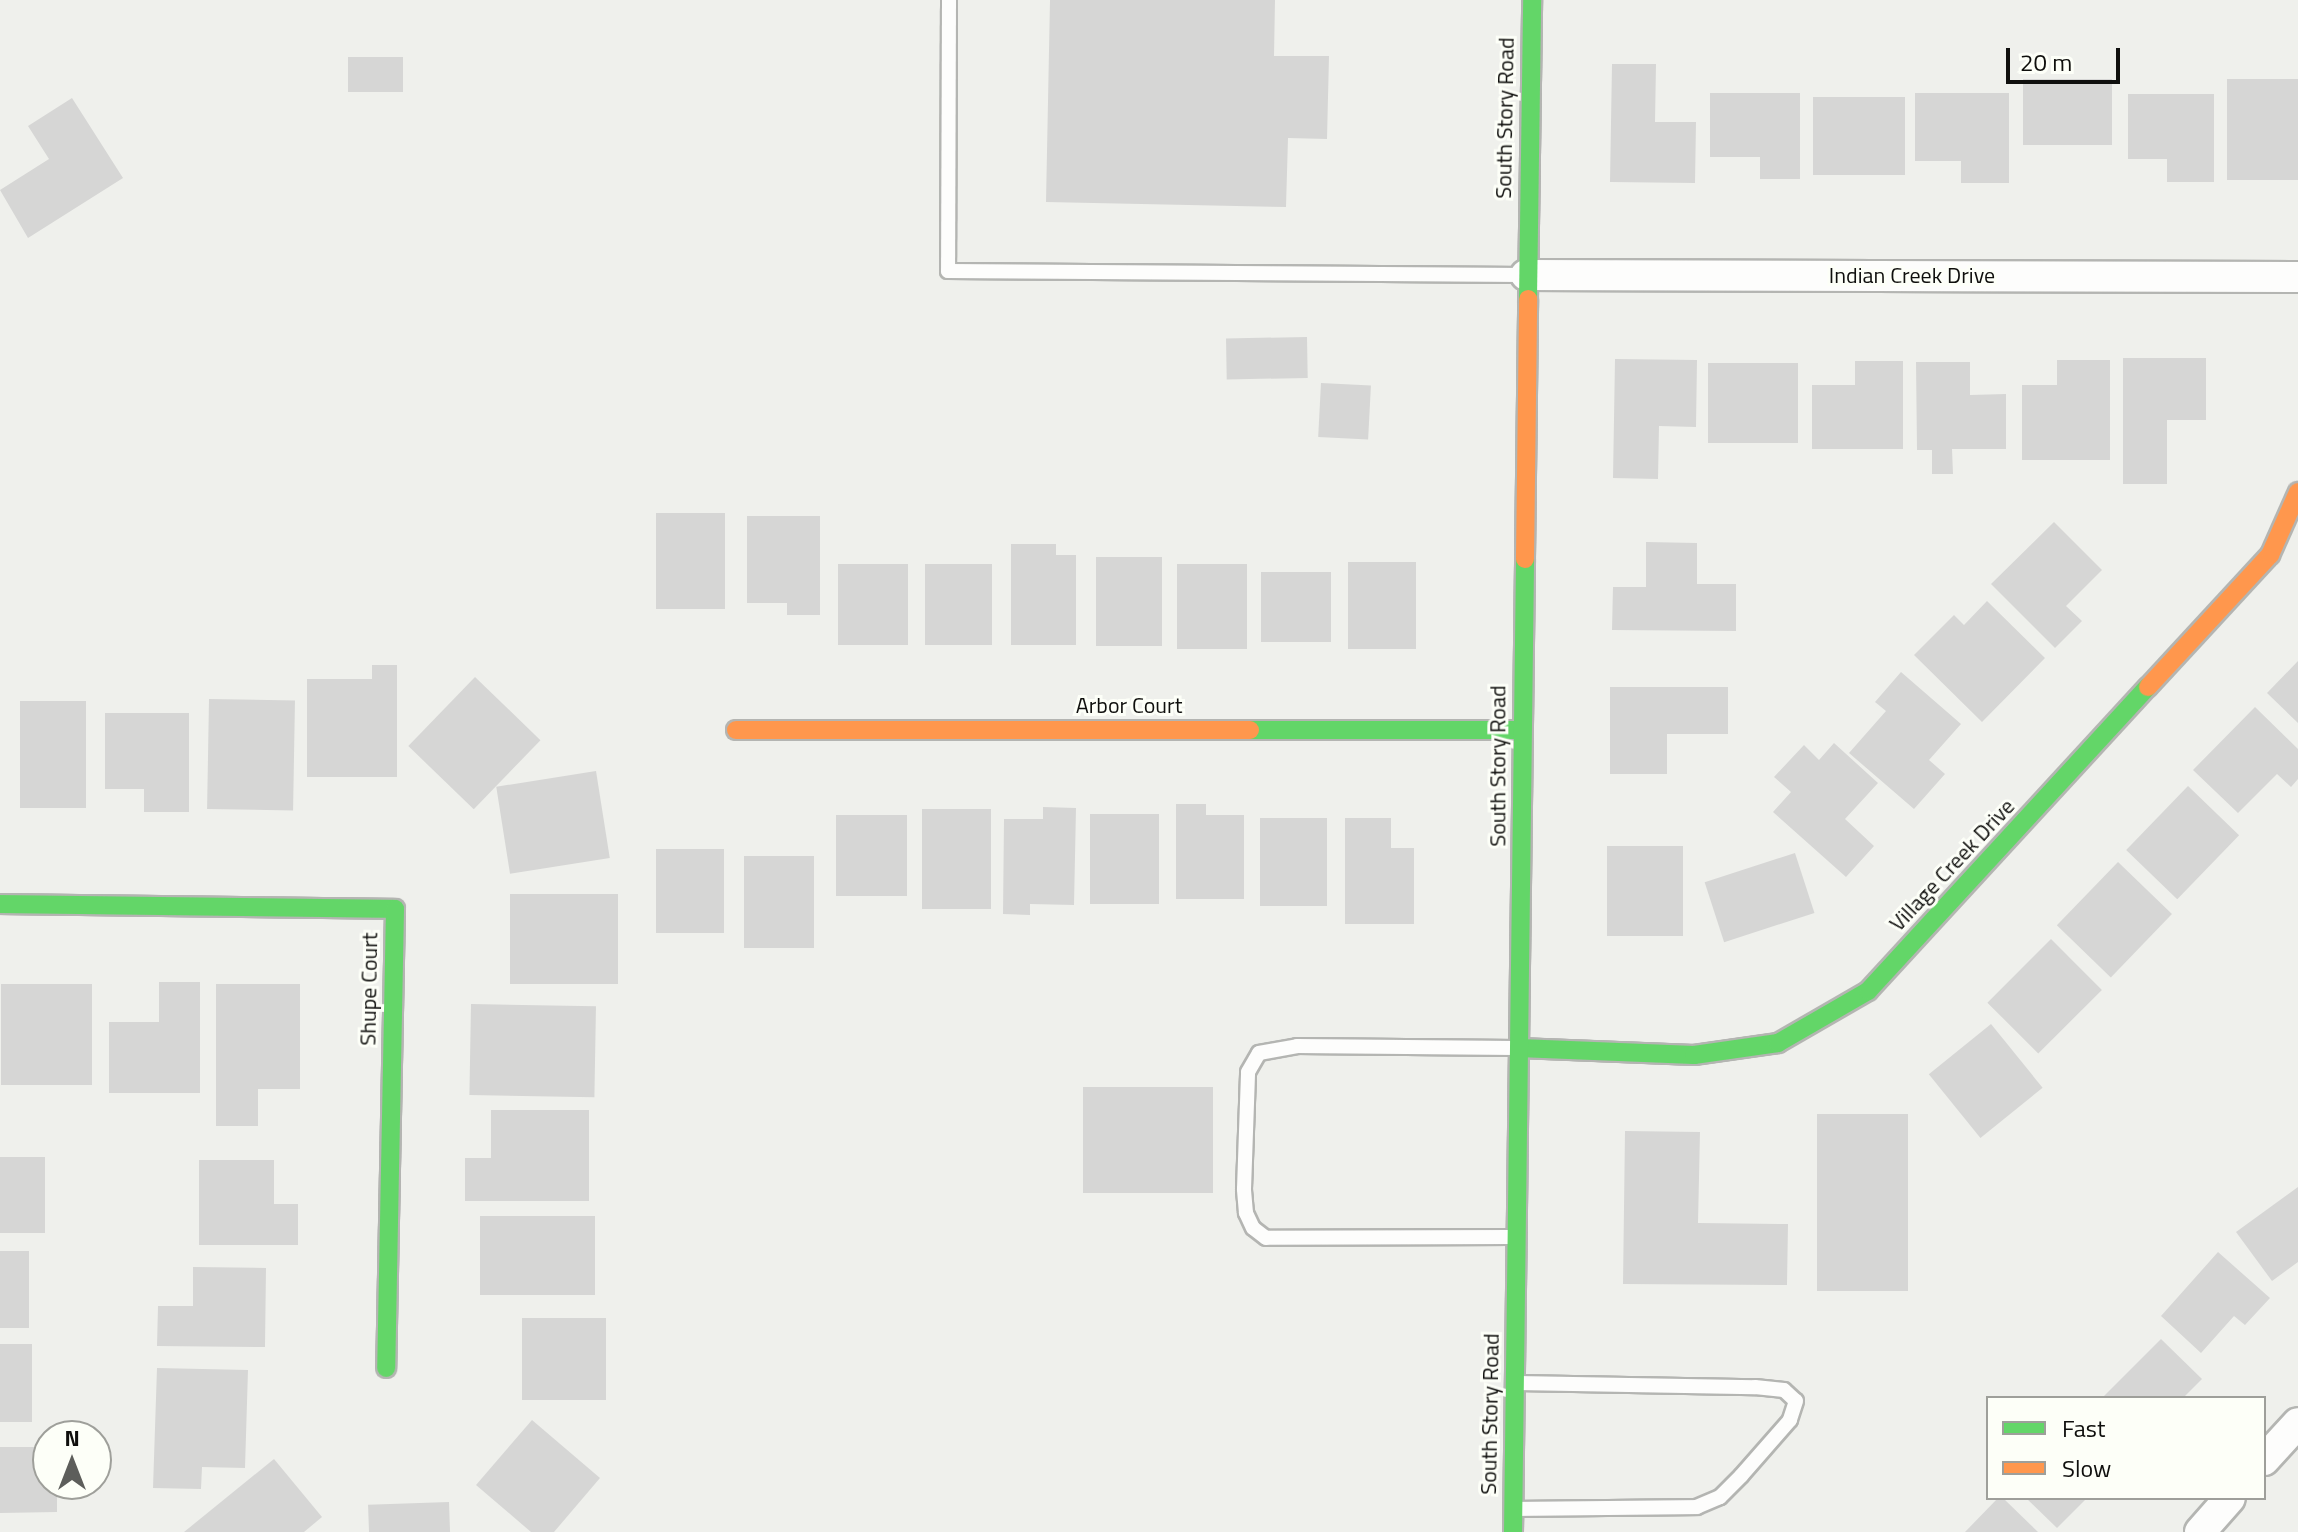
<!DOCTYPE html>
<style>
body{margin:0}
#map{position:relative;width:2298px;height:1532px;overflow:hidden;background:#eff0ec;font-family:"Titillium Web",sans-serif}
div>[style]{position:absolute}
[style*='--x']{left:calc(var(--x)*1px);top:calc(var(--y)*1px);width:calc(var(--w)*1px);rotate:calc(var(--a)*1deg)}
.building>*{inset:0;background:#d6d6d5;transform-origin:0 0}
.roads{filter:drop-shadow(2px 0 #b4b5b2) drop-shadow(-2px 0 #b4b5b2) drop-shadow(0 2px #b4b5b2) drop-shadow(0 -2px #b4b5b2)}
.lane>*{height:14px;margin:-7px;padding:0 7px;transform-origin:7px;border-radius:7px;background:#fdfdfc}
.street>*{height:30px;margin:-15px;padding:0 15px;transform-origin:15px;border-radius:15px;background:#fdfdfc}
.fast>*{height:18px;margin:-9px;padding:0 9px;transform-origin:9px;border-radius:9px;background:#63d668}
.slow>*{height:18px;margin:-9px;padding:0 9px;transform-origin:9px;border-radius:9px;background:#ff974d}
span{translate:-50% -50%;white-space:nowrap;text-align:center;line-height:1.15;-webkit-text-stroke:6px #fdfff8;paint-order:stroke}
.street-label{font-size:22px;color:#0f0f0d}
.legend{position:absolute;left:1986px;top:1396px;width:280px;height:104px;box-sizing:border-box;background:#fdfff8;border:2px solid #9e9f9a;margin:0;padding:10px 14px;list-style:none;font-size:24px;color:#0f0f0d}
.legend li{display:flex;align-items:center;gap:16px;height:40px}
.legend b{width:40px;border:2px solid #9e9f9a}
.north{position:absolute;left:32px;top:1420px;width:80px;height:80px;box-sizing:border-box;background:#fdfff8;border:2px solid #9e9f9a;border-radius:50%;rotate:0deg;font-size:22px;font-weight:700;line-height:32px;text-align:center;color:#0f0f0d}
.north::after{content:'';display:block;margin:auto;width:28px;height:36px;background:#5d5e5b;clip-path:polygon(50% 0,100% 100%,50% 72%,0 100%)}
.scale{position:absolute;left:2006px;top:48px;width:114px;height:36px;box-sizing:border-box;border:4px solid #0f0f0d;border-top:0;padding-left:10px;font-size:24px;line-height:28px;white-space:nowrap;color:#0f0f0d;-webkit-text-stroke:6px #fdfff8;paint-order:stroke}
</style>
<div id="map">
<div class="building">
<div style="clip-path:polygon(1050px 0,1275px 0,1274px 56px,1329px 56px,1327px 139px,1288px 138px,1286px 207px,1046px 202px)"></div>
<div style="left:348px;top:57px;width:55px;height:35px"></div>
<div style="clip-path:polygon(1612px 64px,1656px 64px,1655px 122px,1696px 122px,1695px 183px,1610px 182px)"></div>
<div style="left:2023px;top:79px;width:89px;height:66px"></div>
<div style="left:2227px;top:79px;width:71px;height:101px"></div>
<div style="clip-path:polygon(1710px 93px,1800px 93px,1800px 179px,1760px 179px,1760px 157px,1710px 157px)"></div>
<div style="clip-path:polygon(1915px 93px,2009px 93px,2009px 183px,1961px 183px,1961px 161px,1915px 161px)"></div>
<div style="clip-path:polygon(2128px 94px,2214px 94px,2214px 182px,2167px 182px,2167px 159px,2128px 159px)"></div>
<div style="left:1813px;top:97px;width:92px;height:78px"></div>
<div style="clip-path:polygon(72px 98px,123px 178px,28px 238px,0 190px,49px 159px,28px 126px)"></div>
<div style="left:1307px;top:337px;width:41px;height:81px;rotate:89deg"></div>
<div style="clip-path:polygon(2123px 358px,2206px 358px,2206px 420px,2167px 420px,2167px 484px,2123px 484px)"></div>
<div style="clip-path:polygon(1615px 359px,1697px 360px,1696px 427px,1659px 426px,1658px 479px,1613px 478px)"></div>
<div style="clip-path:polygon(2057px 360px,2110px 360px,2110px 460px,2022px 460px,2022px 385px,2057px 385px)"></div>
<div style="clip-path:polygon(1855px 361px,1903px 361px,1903px 449px,1812px 449px,1812px 385px,1855px 385px)"></div>
<div style="clip-path:polygon(1916px 362px,1970px 362px,1970px 395px,2006px 394px,2006px 449px,1952px 449px,1953px 474px,1932px 474px,1932px 450px,1917px 450px)"></div>
<div style="left:1708px;top:363px;width:90px;height:80px"></div>
<div style="left:1321px;top:383px;width:50px;height:54px;rotate:3deg"></div>
<div style="left:656px;top:513px;width:69px;height:96px"></div>
<div style="clip-path:polygon(747px 516px,820px 516px,820px 615px,787px 615px,787px 603px,747px 603px)"></div>
<div style="clip-path:polygon(2054px 522px,2102px 570px,2066px 606px,2082px 621px,2055px 648px,1991px 584px)"></div>
<div style="clip-path:polygon(1646px 542px,1697px 543px,1697px 584px,1736px 584px,1736px 631px,1612px 630px,1613px 587px,1646px 587px)"></div>
<div style="clip-path:polygon(1011px 544px,1056px 544px,1056px 555px,1076px 555px,1076px 645px,1011px 645px)"></div>
<div style="left:1096px;top:557px;width:66px;height:89px"></div>
<div style="left:1348px;top:562px;width:68px;height:87px"></div>
<div style="left:838px;top:564px;width:70px;height:81px"></div>
<div style="left:925px;top:564px;width:67px;height:81px"></div>
<div style="left:1177px;top:564px;width:70px;height:85px"></div>
<div style="left:1261px;top:572px;width:70px;height:70px"></div>
<div style="clip-path:polygon(1987px 601px,2045px 658px,1982px 722px,1914px 655px,1954px 615px,1964px 625px)"></div>
<div style="clip-path:polygon(2298px 661px,2298px 723px,2267px 693px)"></div>
<div style="clip-path:polygon(372px 665px,397px 665px,397px 777px,307px 777px,307px 679px,372px 679px)"></div>
<div style="clip-path:polygon(1901px 672px,1961px 724px,1929px 760px,1945px 774px,1914px 809px,1849px 753px,1886px 711px,1875px 702px)"></div>
<div style="left:475px;top:677px;width:91px;height:96px;rotate:44deg"></div>
<div style="clip-path:polygon(1610px 687px,1728px 687px,1728px 734px,1667px 734px,1667px 774px,1610px 774px)"></div>
<div style="left:209px;top:699px;width:86px;height:110px;rotate:1deg"></div>
<div style="left:20px;top:701px;width:66px;height:107px"></div>
<div style="clip-path:polygon(2255px 707px,2298px 749px,2298px 779px,2291px 787px,2277px 774px,2238px 813px,2193px 770px)"></div>
<div style="clip-path:polygon(105px 713px,189px 713px,189px 812px,144px 812px,144px 789px,105px 789px)"></div>
<div style="clip-path:polygon(1834px 743px,1878px 783px,1845px 819px,1874px 846px,1846px 877px,1773px 812px,1791px 792px,1774px 777px,1804px 745px,1819px 760px)"></div>
<div style="left:596px;top:771px;width:88px;height:101px;rotate:81deg"></div>
<div style="left:2188px;top:786px;width:71px;height:89px;rotate:44deg"></div>
<div style="clip-path:polygon(1176px 804px,1206px 804px,1206px 815px,1244px 815px,1244px 899px,1176px 899px)"></div>
<div style="clip-path:polygon(1043px 807px,1076px 808px,1074px 905px,1030px 904px,1030px 915px,1003px 914px,1004px 819px,1043px 819px)"></div>
<div style="left:922px;top:809px;width:69px;height:100px"></div>
<div style="left:1090px;top:814px;width:69px;height:90px"></div>
<div style="left:836px;top:815px;width:71px;height:81px"></div>
<div style="left:1260px;top:818px;width:67px;height:88px"></div>
<div style="clip-path:polygon(1345px 818px,1391px 818px,1391px 848px,1414px 848px,1414px 924px,1345px 924px)"></div>
<div style="left:1607px;top:846px;width:76px;height:90px"></div>
<div style="left:656px;top:849px;width:68px;height:84px"></div>
<div style="left:1795px;top:853px;width:63px;height:95px;rotate:72deg"></div>
<div style="left:744px;top:856px;width:70px;height:92px"></div>
<div style="left:2118px;top:862px;width:75px;height:88px;rotate:44deg"></div>
<div style="left:510px;top:894px;width:108px;height:90px"></div>
<div style="left:2051px;top:939px;width:72px;height:90px;rotate:45deg"></div>
<div style="clip-path:polygon(159px 982px,200px 982px,200px 1093px,109px 1093px,109px 1022px,159px 1022px)"></div>
<div style="left:92px;top:984px;width:101px;height:91px;rotate:90deg"></div>
<div style="clip-path:polygon(216px 984px,300px 984px,300px 1089px,258px 1089px,258px 1126px,216px 1126px)"></div>
<div style="left:471px;top:1004px;width:125px;height:91px;rotate:1deg"></div>
<div style="left:1991px;top:1024px;width:82px;height:80px;rotate:51deg"></div>
<div style="left:1083px;top:1087px;width:130px;height:106px"></div>
<div style="clip-path:polygon(491px 1110px,589px 1110px,589px 1201px,465px 1201px,465px 1158px,491px 1158px)"></div>
<div style="left:1817px;top:1114px;width:91px;height:177px"></div>
<div style="clip-path:polygon(1625px 1131px,1700px 1132px,1698px 1223px,1788px 1224px,1787px 1285px,1623px 1284px)"></div>
<div style="left:0;top:1157px;width:45px;height:76px"></div>
<div style="clip-path:polygon(199px 1160px,274px 1160px,274px 1204px,298px 1204px,298px 1245px,199px 1245px)"></div>
<div style="clip-path:polygon(2298px 1187px,2298px 1262px,2272px 1281px,2236px 1232px)"></div>
<div style="left:480px;top:1216px;width:115px;height:79px"></div>
<div style="left:0;top:1251px;width:29px;height:77px"></div>
<div style="clip-path:polygon(2218px 1252px,2270px 1298px,2245px 1325px,2234px 1316px,2201px 1353px,2161px 1316px)"></div>
<div style="clip-path:polygon(193px 1267px,266px 1268px,265px 1347px,157px 1346px,158px 1306px,193px 1306px)"></div>
<div style="left:522px;top:1318px;width:84px;height:82px"></div>
<div style="clip-path:polygon(2161px 1339px,2202px 1379px,2183px 1398px,2102px 1398px)"></div>
<div style="left:0;top:1344px;width:32px;height:78px"></div>
<div style="clip-path:polygon(157px 1368px,248px 1370px,245px 1468px,202px 1467px,201px 1489px,153px 1488px)"></div>
<div style="clip-path:polygon(532px 1420px,600px 1478px,554px 1532px,531px 1532px,476px 1485px)"></div>
<div style="clip-path:polygon(0 1447px,48px 1447px,48px 1484px,57px 1484px,57px 1512px,0 1513px)"></div>
<div style="clip-path:polygon(274px 1459px,322px 1517px,304px 1532px,184px 1532px)"></div>
<div style="clip-path:polygon(1998px 1498px,2003px 1498px,2038px 1532px,1965px 1532px)"></div>
<div style="clip-path:polygon(2026px 1498px,2087px 1498px,2057px 1528px)"></div>
<div style="left:449px;top:1502px;width:30px;height:81px;rotate:88deg"></div>
</div>
<div class="roads">
<div class="lane">
<div style="--x:949;--y:0;--w:271;--a:90.2"></div>
<div style="--x:948;--y:271;--w:576;--a:0.4"></div>
<div style="--x:1512;--y:1237;--w:246;--a:179.8"></div>
<div style="--x:1266;--y:1238;--w:16;--a:-142"></div>
<div style="--x:1253;--y:1228;--w:17;--a:-115"></div>
<div style="--x:1246;--y:1213;--w:24;--a:-95"></div>
<div style="--x:1244;--y:1189;--w:117;--a:-88"></div>
<div style="--x:1248;--y:1072;--w:22;--a:-60"></div>
<div style="--x:1259;--y:1053;--w:39;--a:-10"></div>
<div style="--x:1297;--y:1046;--w:218;--a:0.5"></div>
<div style="--x:1517;--y:1383;--w:238;--a:1"></div>
<div style="--x:1755;--y:1387;--w:29;--a:6"></div>
<div style="--x:1784;--y:1390;--w:16;--a:43"></div>
<div style="--x:1796;--y:1401;--w:20;--a:108"></div>
<div style="--x:1790;--y:1420;--w:74;--a:131.2"></div>
<div style="--x:1741;--y:1476;--w:30;--a:135"></div>
<div style="--x:1720;--y:1497;--w:25;--a:157"></div>
<div style="--x:1697;--y:1507;--w:179;--a:179.4"></div>
</div>
<div class="street">
<div style="--x:1526;--y:275;--w:772;--a:0.15"></div>
<div style="--x:2264;--y:1460;--w:50;--a:-47.4"></div>
<div style="--x:2200;--y:1532;--w:45;--a:-48.6"></div>
</div>
<div class="fast">
<div style="--x:1528;--y:299;--w:299;--a:-89.2"></div>
<div style="--x:1250;--y:730;--w:272;--a:0"></div>
<div style="--x:0;--y:904;--w:395;--a:0.7"></div>
<div style="--x:395;--y:909;--w:459;--a:91.1"></div>
<div style="--x:1519;--y:1048;--w:175;--a:2.3"></div>
<div style="--x:1694;--y:1055;--w:85;--a:-8.1"></div>
<div style="--x:1778;--y:1043;--w:104;--a:-30"></div>
<div style="--x:1868;--y:991;--w:413;--a:-47.4"></div>
<div style="--x:1513;--y:1532;--w:973;--a:-89.29"></div>
</div>
<div class="slow">
<div style="--x:1525;--y:559;--w:260;--a:-89.3"></div>
<div style="--x:2148;--y:687;--w:180;--a:-47.3"></div>
<div style="--x:2270;--y:555;--w:69;--a:-66"></div>
<div style="--x:736;--y:730;--w:514;--a:0"></div>
</div>
</div>
<div class="street-label">
<span style="left:1505px;top:118px;rotate:-89deg">South Story Road</span>
<span style="left:1912px;top:276px">Indian Creek Drive</span>
<span style="left:1129px;top:706px">Arbor Court</span>
<span style="left:1498px;top:766px;rotate:-90deg">South Story Road</span>
<span style="left:1952px;top:865px;rotate:-47deg">Village Creek Drive</span>
<span style="left:369px;top:989px;rotate:-89deg">Shupe Court</span>
<span style="left:1490px;top:1414px;rotate:-89deg">South Story Road</span>
</div>
<ul class="legend">
<li><b style="height:10px;background:#63d668"></b>Fast</li>
<li><b style="height:10px;background:#ff974d"></b>Slow</li>
</ul>
<div class="north">N</div>
<div class="scale">20 m</div>
</div>
